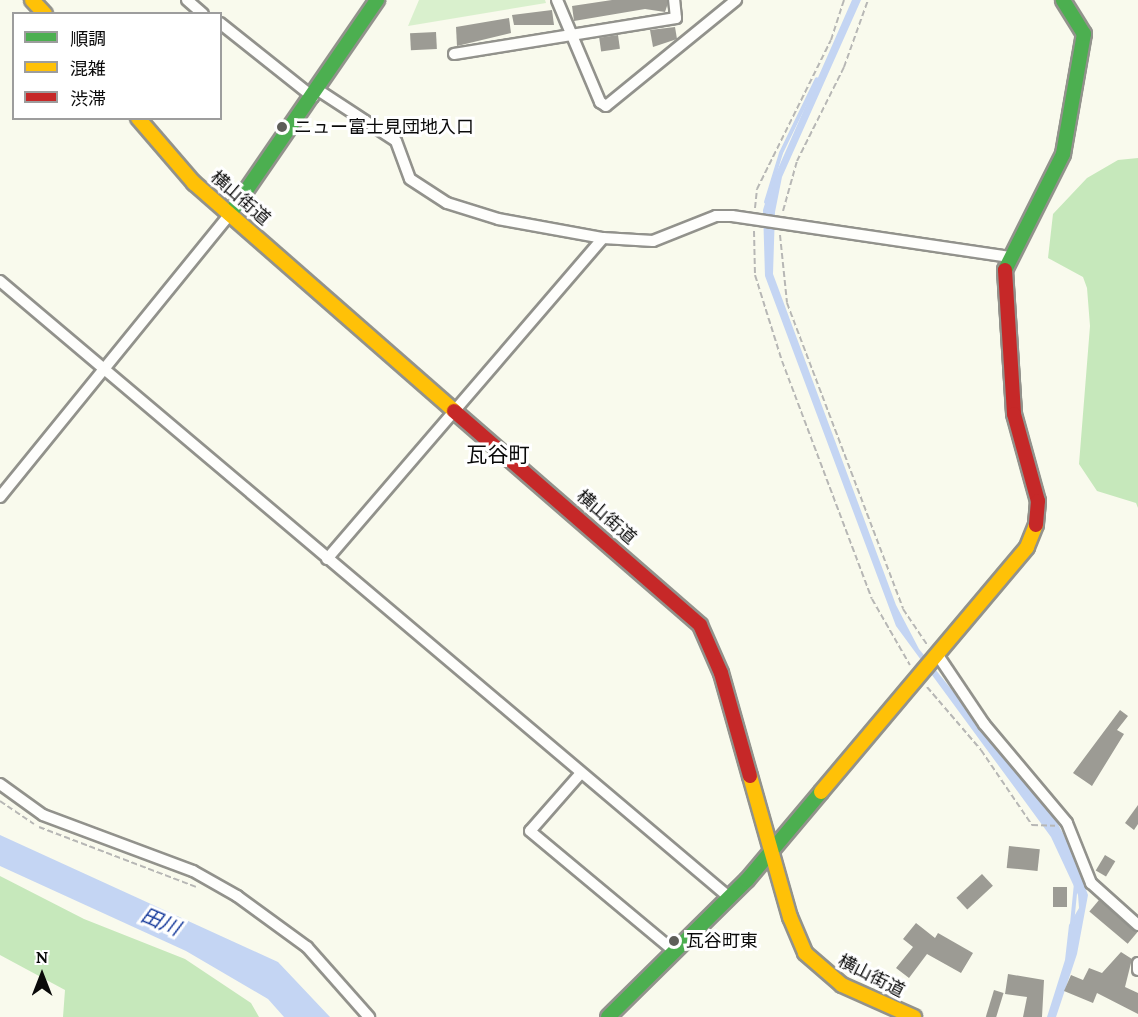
<!DOCTYPE html>
<meta charset="utf-8">
<style>
body{margin:0}
#map{position:relative;width:1138px;height:1017px;overflow:hidden;background:#f9faed;font-family:Lora,"Noto Sans JP",serif}
div>[style]{position:absolute}
[style*='--x']{left:calc(var(--x)*1px);top:calc(var(--y)*1px);width:calc(var(--w)*1px);rotate:calc(var(--a)*1deg)}
.green>*{inset:0;background:#d9f0cd}
.forest>*{inset:0;background:#c6e8bb}
.water>*{inset:0;background:#c4d5f3}
.stream>*{height:4px;margin:-2px;padding:0 2px;transform-origin:2px;border-radius:2px;background:#c4d5f3}
.building>*{inset:0;background:#9c9b94;transform-origin:0 0}
.path>*{height:2px;margin-top:-1px;transform-origin:0;background:repeating-linear-gradient(90deg,#b7b7b5 0 6px,transparent 0 9px)}
.roads{filter:drop-shadow(2px 0 #92928c) drop-shadow(-2px 0 #92928c) drop-shadow(0 2px #92928c) drop-shadow(0 -2px #92928c)}
.street>*{height:10px;margin:-5px;padding:0 5px;transform-origin:5px;border-radius:5px;background:#fefefc}
.fast>*{height:14px;margin:-7px;padding:0 7px;transform-origin:7px;border-radius:7px;background:#4caf50}
.slow>*{height:14px;margin:-7px;padding:0 7px;transform-origin:7px;border-radius:7px;background:#ffc107}
.jam>*{height:14px;margin:-7px;padding:0 7px;transform-origin:7px;border-radius:7px;background:#c62828}
.dots>*{width:16px;height:16px;translate:-50% -50%;box-sizing:border-box;border:3px solid #fff;border-radius:50%}
span{translate:-50% -50%;white-space:nowrap;text-align:center;line-height:1.15;-webkit-text-stroke:6px #fff;paint-order:stroke}
.poi-label{font-size:18px;color:#0a0a0a}
.left{translate:0 -50%;text-align:left}
.street-label{font-size:18px;color:#0a0a0a}
.water-label{font-size:20px;color:#15399b;font-style:italic}
.quarter-label{font-size:21px;color:#0a0a0a}
.legend{position:absolute;left:12px;top:12px;width:210px;height:108px;box-sizing:border-box;background:#fff;border:2px solid #9d9d9d;margin:0;padding:8px 10px;list-style:none;font-size:18px;color:#0a0a0a}
.legend li{display:flex;align-items:center;gap:12px;height:30px}
.legend b{width:30px;border:2px solid #9d9d9d}
.north{position:absolute;left:12px;top:945px;width:60px;height:60px;-webkit-text-stroke:4px #fff;paint-order:stroke;rotate:0deg;font-size:16px;font-weight:700;line-height:24px;text-align:center;color:#0a0a0a}
.north::after{content:'';display:block;margin:auto;width:21px;height:27px;background:#0a0a0a;clip-path:polygon(50% 0,100% 100%,50% 72%,0 100%)}
</style>
<div id="map">
<div class="green">
<div style="clip-path:polygon(419px 0,545px 0,546px 3px,408px 26px)"></div>
</div>
<div class="forest">
<div style="clip-path:polygon(1138px 158px,1138px 508px,1136px 503px,1097px 491px,1079px 464px,1090px 326px,1087px 288px,1083px 277px,1048px 258px,1053px 214px,1087px 178px,1118px 160px)"></div>
<div style="clip-path:polygon(0 876px,84px 919px,185px 959px,251px 1003px,259px 1017px,63px 1017px,65px 990px,0 955px)"></div>
</div>
<div class="water">
<div style="clip-path:polygon(852px 0,861px 0,782px 177px,775px 212px,773px 274px,896px 605px,919px 649px,1054px 817px,1070px 846px,1088px 895px,1077px 954px,1056px 1017px,1047px 1017px,1065px 960px,1069px 925px,1079px 908px,1078px 895px,1051px 837px,896px 626px,765px 276px,763px 210px,770px 187px)"></div>
<div style="clip-path:polygon(0 835px,278px 962px,330px 1017px,284px 1017px,268px 999px,186px 951px,0 866px)"></div>
</div>
<div class="stream">
<div style="--x:766;--y:202;--w:51;--a:-73"></div>
<div style="--x:781;--y:153;--w:82;--a:-64.1"></div>
<div style="--x:1072;--y:924;--w:41;--a:-84.4"></div>
</div>
<div class="building">
<div style="clip-path:polygon(612px 0,667px 0,667px 6px,665px 12px,645px 9px,574px 21px,572px 6px)"></div>
<div style="clip-path:polygon(552px 10px,554px 25px,514px 25px,512px 15px)"></div>
<div style="clip-path:polygon(509px 18px,511px 33px,457px 46px,456px 27px)"></div>
<div style="clip-path:polygon(675px 27px,677px 39px,653px 47px,650px 30px)"></div>
<div style="left:436px;top:32px;width:17px;height:26px;rotate:87deg"></div>
<div style="left:618px;top:35px;width:14px;height:19px;rotate:82deg"></div>
<div style="clip-path:polygon(1120px 710px,1128px 716px,1117px 730px,1124px 734px,1092px 786px,1073px 773px)"></div>
<div style="clip-path:polygon(1138px 805px,1138px 824px,1134px 830px,1125px 823px)"></div>
<div style="left:1009px;top:846px;width:31px;height:22px;rotate:6deg"></div>
<div style="left:1105px;top:855px;width:12px;height:18px;rotate:31deg"></div>
<div style="left:982px;top:874px;width:16px;height:35px;rotate:47deg"></div>
<div style="left:1053px;top:887px;width:14px;height:20px"></div>
<div style="left:1099px;top:900px;width:50px;height:15px;rotate:40deg"></div>
<div style="clip-path:polygon(916px 923px,935px 938px,938px 933px,973px 953px,961px 973px,927px 954px,909px 978px,896px 968px,913px 947px,903px 939px)"></div>
<div style="clip-path:polygon(1121px 952px,1132px 959px,1125px 987px,1138px 993px,1138px 1014px,1097px 993px,1093px 1003px,1064px 991px,1071px 975px,1083px 980px,1089px 968px,1102px 973px)"></div>
<div style="clip-path:polygon(1008px 974px,1044px 980px,1042px 1017px,1023px 1017px,1027px 997px,1005px 994px)"></div>
<div style="left:994px;top:990px;width:10px;height:28px;rotate:17deg"></div>
</div>
<div class="path">
<div style="--x:755;--y:208;--w:19;--a:-84"></div>
<div style="--x:757;--y:189;--w:166;--a:-63.6"></div>
<div style="--x:831;--y:40;--w:42;--a:-72"></div>
<div style="--x:783;--y:211;--w:52;--a:-74.4"></div>
<div style="--x:797;--y:161;--w:105;--a:-63.4"></div>
<div style="--x:844;--y:67;--w:71;--a:-70.3"></div>
<div style="--x:754;--y:231;--w:44;--a:88.7"></div>
<div style="--x:755;--y:275;--w:90;--a:72.6"></div>
<div style="--x:782;--y:361;--w:254;--a:69.3"></div>
<div style="--x:872;--y:599;--w:76;--a:60.1"></div>
<div style="--x:780;--y:235;--w:68;--a:84.1"></div>
<div style="--x:787;--y:303;--w:327;--a:69.2"></div>
<div style="--x:903;--y:609;--w:45;--a:56"></div>
<div style="--x:927;--y:687;--w:83;--a:49.4"></div>
<div style="--x:981;--y:750;--w:91;--a:55.8"></div>
<div style="--x:1032;--y:825;--w:23;--a:2"></div>
<div style="--x:0;--y:801;--w:41;--a:34.1"></div>
<div style="--x:39;--y:827;--w:168;--a:20.9"></div>
</div>
<div class="roads">
<div class="street">
<div style="--x:187;--y:0;--w:21;--a:41"></div>
<div style="--x:557;--y:0;--w:111;--a:67.1"></div>
<div style="--x:600;--y:102;--w:7;--a:34"></div>
<div style="--x:606;--y:106;--w:168;--a:-39.2"></div>
<div style="--x:220;--y:23;--w:119;--a:38.5"></div>
<div style="--x:454;--y:54;--w:225;--a:-9.2"></div>
<div style="--x:676;--y:18;--w:18;--a:-96"></div>
<div style="--x:318;--y:90;--w:93;--a:33.2"></div>
<div style="--x:396;--y:141;--w:40;--a:69.8"></div>
<div style="--x:410;--y:179;--w:44;--a:33"></div>
<div style="--x:447;--y:203;--w:53;--a:17.4"></div>
<div style="--x:498;--y:219;--w:107;--a:10.3"></div>
<div style="--x:603;--y:238;--w:50;--a:3.4"></div>
<div style="--x:653;--y:241;--w:68;--a:-21.6"></div>
<div style="--x:716;--y:216;--w:16;--a:0"></div>
<div style="--x:732;--y:216;--w:279;--a:8.4"></div>
<div style="--x:0;--y:281;--w:956;--a:40.2"></div>
<div style="--x:0;--y:497;--w:365;--a:-50.9"></div>
<div style="--x:327;--y:559;--w:423;--a:-49.3"></div>
<div style="--x:937;--y:654;--w:84;--a:56.1"></div>
<div style="--x:984;--y:724;--w:129;--a:50"></div>
<div style="--x:1067;--y:823;--w:65;--a:68.2"></div>
<div style="--x:1091;--y:883;--w:63;--a:41.8"></div>
<div style="--x:581;--y:773;--w:77;--a:131.3"></div>
<div style="--x:530;--y:831;--w:189;--a:39.8"></div>
<div style="--x:0;--y:784;--w:53;--a:35.8"></div>
<div style="--x:43;--y:815;--w:160;--a:20.5"></div>
<div style="--x:193;--y:871;--w:51;--a:29.6"></div>
<div style="--x:237;--y:896;--w:87;--a:36.1"></div>
<div style="--x:307;--y:947;--w:94;--a:48.5"></div>
<div style="--x:1138;--y:963;--w:7;--a:90"></div>
</div>
<div class="fast">
<div style="--x:230;--y:214;--w:260;--a:-55.5"></div>
<div style="--x:1005;--y:270;--w:130;--a:-63.4"></div>
<div style="--x:1063;--y:154;--w:122;--a:-80.1"></div>
<div style="--x:1084;--y:34;--w:40;--a:-122"></div>
<div style="--x:608;--y:1017;--w:195;--a:-44.6"></div>
<div style="--x:747;--y:880;--w:115;--a:-49.9"></div>
</div>
<div class="slow">
<div style="--x:32;--y:0;--w:19;--a:47"></div>
<div style="--x:138;--y:118;--w:86;--a:49.3"></div>
<div style="--x:194;--y:183;--w:346;--a:41.2"></div>
<div style="--x:750;--y:776;--w:147;--a:74.2"></div>
<div style="--x:790;--y:917;--w:39;--a:67"></div>
<div style="--x:805;--y:953;--w:49;--a:40.9"></div>
<div style="--x:842;--y:985;--w:79;--a:24"></div>
<div style="--x:821;--y:792;--w:320;--a:-49.9"></div>
<div style="--x:1027;--y:547;--w:24;--a:-68"></div>
</div>
<div class="jam">
<div style="--x:1005;--y:270;--w:144;--a:86.4"></div>
<div style="--x:1014;--y:414;--w:90;--a:74.6"></div>
<div style="--x:1038;--y:501;--w:24;--a:95"></div>
<div style="--x:454;--y:411;--w:326;--a:41"></div>
<div style="--x:700;--y:625;--w:52;--a:66.4"></div>
<div style="--x:721;--y:673;--w:107;--a:74.3"></div>
</div>
</div>
<div class="dots">
<div style="left:282px;top:127px;background:#5e5e59"></div>
<div style="left:674px;top:941px;background:#5e5e59"></div>
</div>
<div class="poi-label">
<span class="left" style="left:294px;top:127px">ニュー富士見団地入口</span>
<span class="left" style="left:686px;top:941px">瓦谷町東</span>
</div>
<div class="street-label">
<span style="left:240px;top:198px;rotate:41deg">横山街道</span>
<span style="left:606px;top:517px;rotate:41deg">横山街道</span>
<span style="left:871px;top:976px;rotate:27deg">横山街道</span>
</div>
<div class="water-label">
<span style="left:161px;top:921px;rotate:23deg">田川</span>
</div>
<div class="quarter-label">
<span style="left:498px;top:455px">瓦谷町</span>
</div>
<ul class="legend">
<li><b style="height:8px;background:#4caf50"></b>順調</li>
<li><b style="height:8px;background:#ffc107"></b>混雑</li>
<li><b style="height:8px;background:#c62828"></b>渋滞</li>
</ul>
<div class="north">N</div>
</div>
